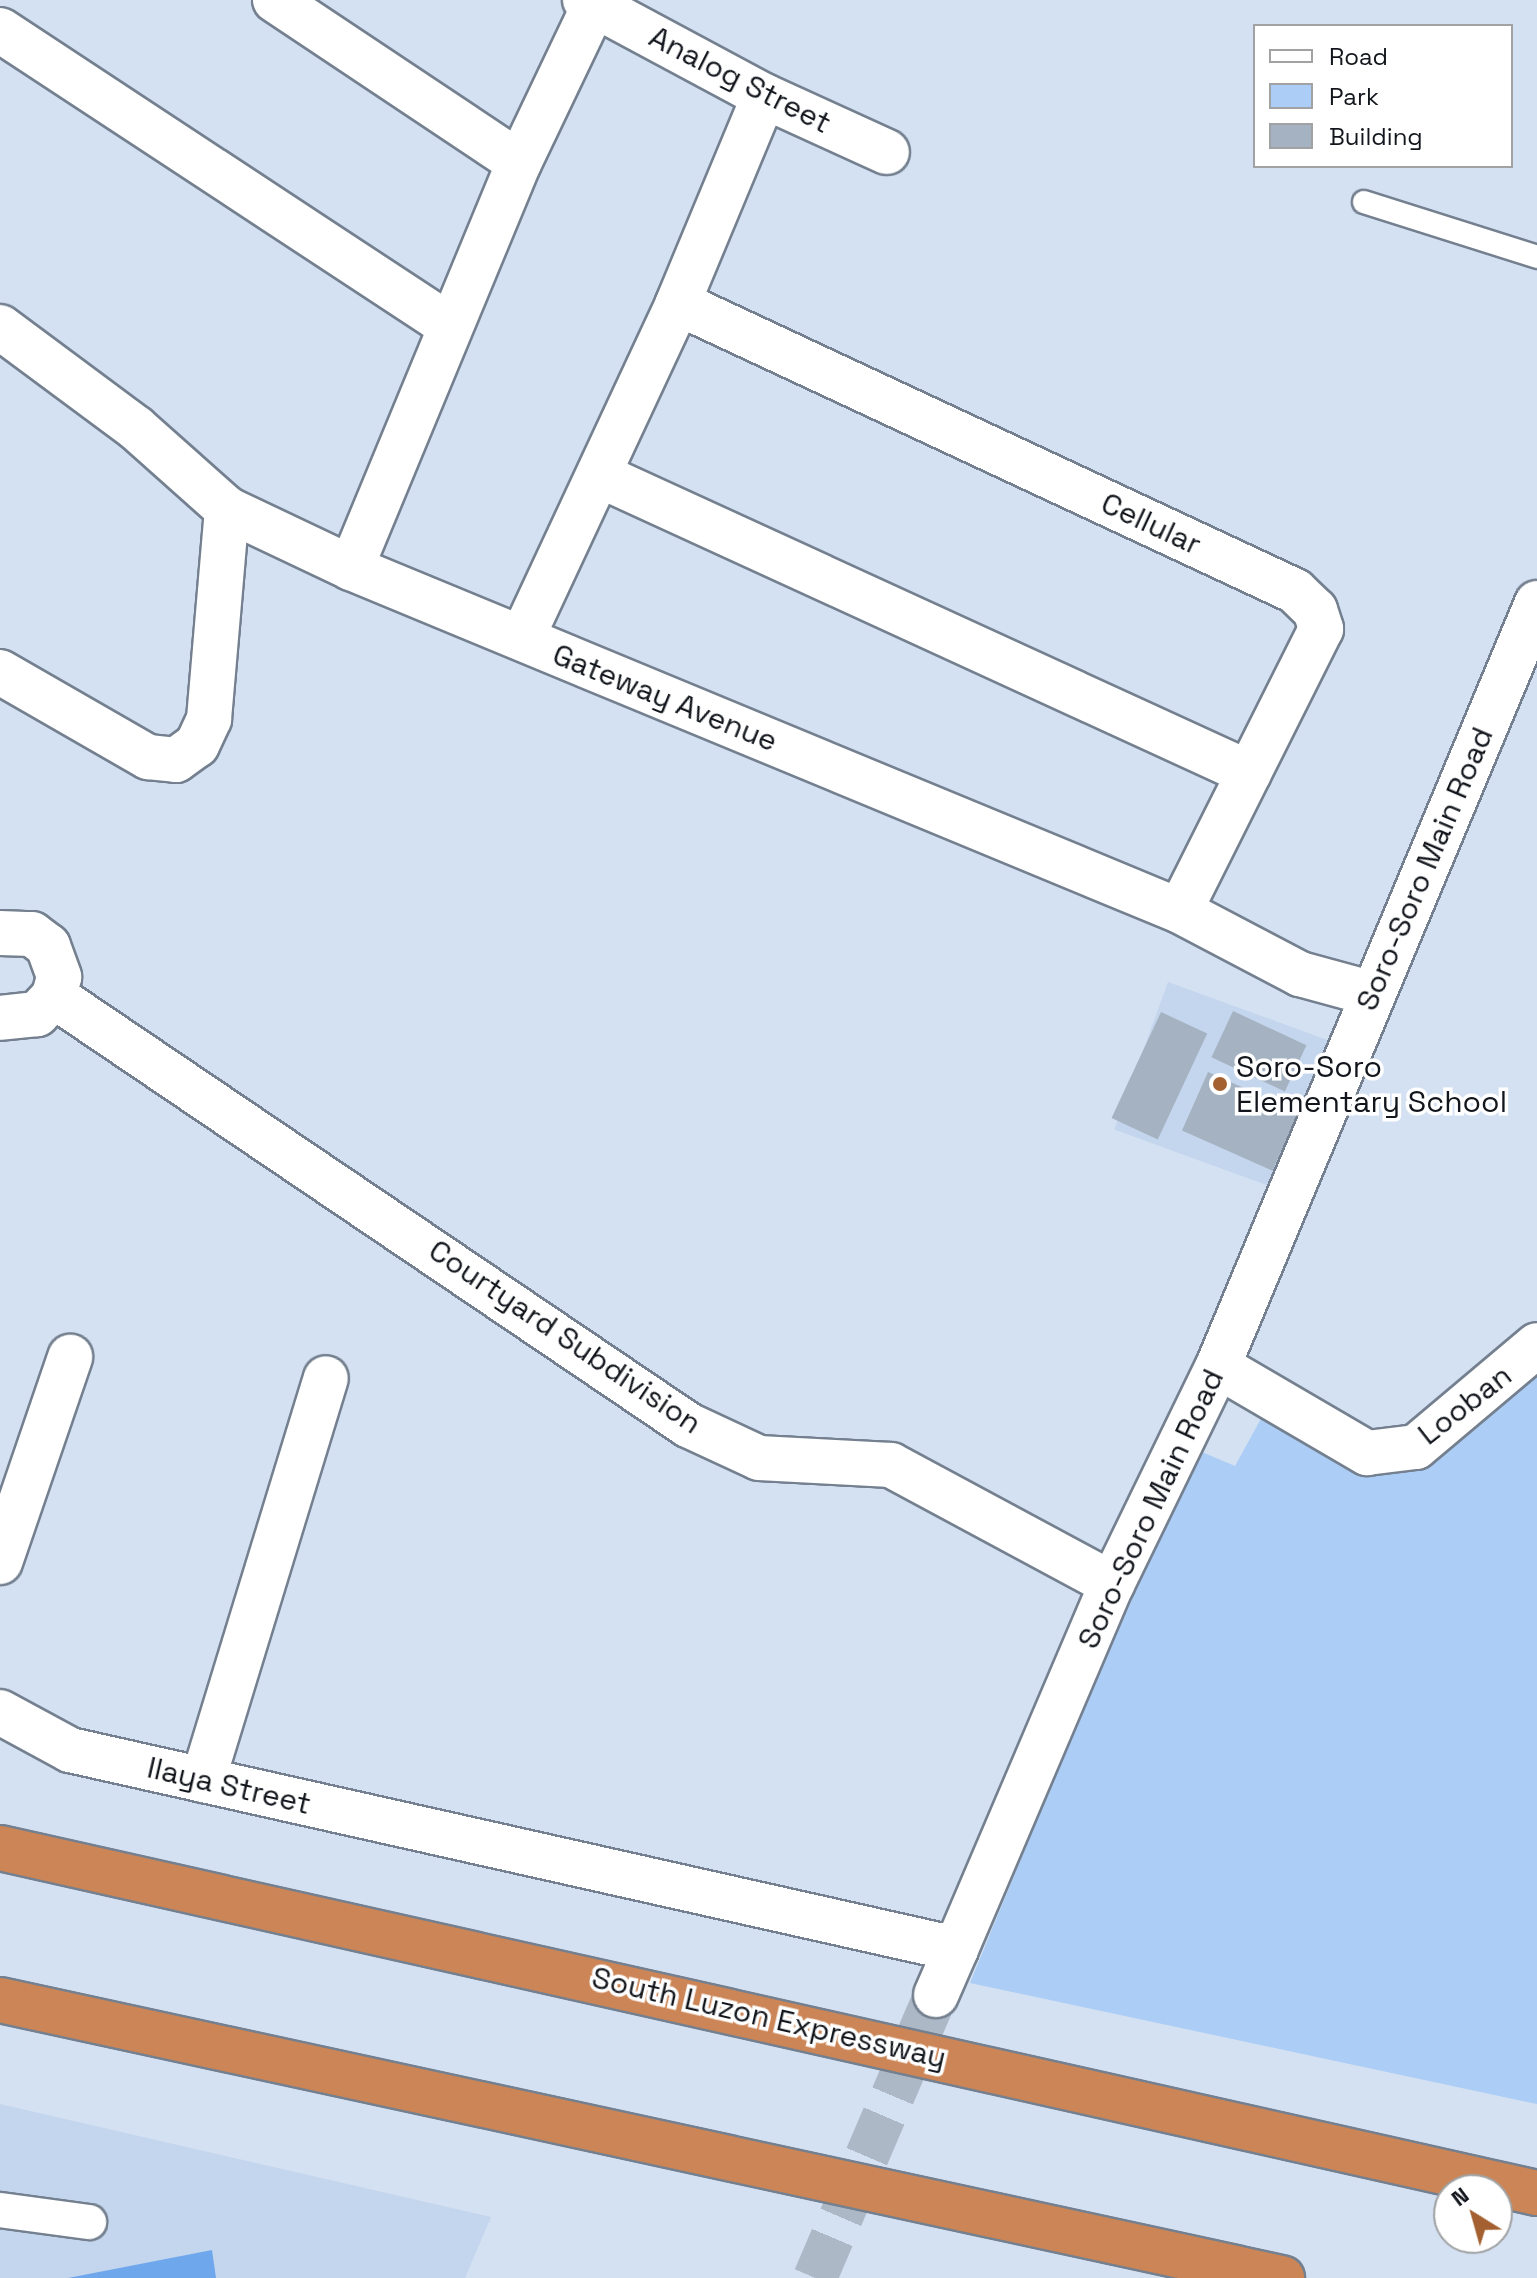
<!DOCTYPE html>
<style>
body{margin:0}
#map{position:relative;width:1537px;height:2278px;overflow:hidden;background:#d4e1f2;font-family:"Space Grotesk",sans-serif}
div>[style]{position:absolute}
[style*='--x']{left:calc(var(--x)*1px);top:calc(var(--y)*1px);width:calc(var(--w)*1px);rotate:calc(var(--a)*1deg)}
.built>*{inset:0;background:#c4d6ed;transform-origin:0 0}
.green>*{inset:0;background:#accdf5}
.water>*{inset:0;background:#6fa7ec}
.building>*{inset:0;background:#a5b2c2;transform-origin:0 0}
.minor-tunnel>*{height:44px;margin-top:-22px;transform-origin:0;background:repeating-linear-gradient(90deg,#adb8c7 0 44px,transparent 0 66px)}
.roads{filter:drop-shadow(2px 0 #74808f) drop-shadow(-2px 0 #74808f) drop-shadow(0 2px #74808f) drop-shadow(0 -2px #74808f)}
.service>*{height:22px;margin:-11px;padding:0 11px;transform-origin:11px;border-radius:11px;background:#fff}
.pedestrian>*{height:34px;margin:-17px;padding:0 17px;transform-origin:17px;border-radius:17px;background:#fff}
.minor>*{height:44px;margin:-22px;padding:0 22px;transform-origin:22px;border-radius:22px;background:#fff}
.tertiary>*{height:44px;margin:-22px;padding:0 22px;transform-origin:22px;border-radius:22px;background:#fff}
.motorway>*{height:44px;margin:-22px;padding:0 22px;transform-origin:22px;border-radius:22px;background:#cc8556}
.dots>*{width:22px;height:22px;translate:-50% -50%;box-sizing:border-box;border:4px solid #fff;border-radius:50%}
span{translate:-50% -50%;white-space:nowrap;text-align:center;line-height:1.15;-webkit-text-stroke:7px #fff;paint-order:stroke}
.street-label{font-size:30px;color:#12161c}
.poi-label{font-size:30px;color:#12161c}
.left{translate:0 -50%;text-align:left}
.legend{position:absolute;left:1253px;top:24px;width:260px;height:144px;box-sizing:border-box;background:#fff;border:2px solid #a0a2a4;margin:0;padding:10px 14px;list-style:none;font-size:24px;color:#12161c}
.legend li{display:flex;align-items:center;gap:16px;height:40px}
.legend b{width:40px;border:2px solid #a0a2a4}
.north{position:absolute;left:1433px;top:2174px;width:80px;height:80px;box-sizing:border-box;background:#fff;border:2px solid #a0a2a4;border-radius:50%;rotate:323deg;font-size:22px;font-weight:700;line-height:32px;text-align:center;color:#12161c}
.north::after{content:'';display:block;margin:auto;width:28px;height:36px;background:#a46030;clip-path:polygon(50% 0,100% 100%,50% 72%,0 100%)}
</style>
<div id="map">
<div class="built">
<div style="left:1168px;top:982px;width:184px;height:157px;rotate:20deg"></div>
<div style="clip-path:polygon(0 2104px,491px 2217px,465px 2278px,0 2278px)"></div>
</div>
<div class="green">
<div style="clip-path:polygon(1537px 1356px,1537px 2104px,970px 1983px,1190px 1447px,1235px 1466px,1268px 1406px,1372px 1461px)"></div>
</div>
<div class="water">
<div style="clip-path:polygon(212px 2250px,216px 2278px,68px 2278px)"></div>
</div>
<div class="building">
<div style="left:1233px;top:1011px;width:81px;height:51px;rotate:25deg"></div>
<div style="left:1161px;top:1012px;width:51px;height:117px;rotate:25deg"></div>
<div style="left:1208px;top:1072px;width:99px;height:64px;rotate:24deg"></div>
</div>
<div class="minor-tunnel">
<div style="--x:815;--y:2278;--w:308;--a:-66.9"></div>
</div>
<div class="roads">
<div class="service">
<div style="--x:1364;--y:202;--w:182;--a:17.6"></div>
</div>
<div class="pedestrian">
<div style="--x:0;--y:2210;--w:90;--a:7.7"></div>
</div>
<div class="minor">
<div style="--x:275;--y:0;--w:293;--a:33.7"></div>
<div style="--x:585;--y:0;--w:203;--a:28.2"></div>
<div style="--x:764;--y:96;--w:135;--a:24.5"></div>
<div style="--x:0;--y:30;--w:539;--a:33.34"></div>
<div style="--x:678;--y:303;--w:681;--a:25.02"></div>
<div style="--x:1295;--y:591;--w:28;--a:44"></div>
<div style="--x:1315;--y:610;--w:20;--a:72"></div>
<div style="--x:1321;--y:629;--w:315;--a:116.6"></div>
<div style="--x:0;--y:327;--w:169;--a:36.6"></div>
<div style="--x:136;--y:428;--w:122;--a:41.7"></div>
<div style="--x:227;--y:509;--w:137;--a:25.4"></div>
<div style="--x:351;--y:568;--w:897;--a:22.48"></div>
<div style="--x:1180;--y:911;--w:136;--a:27.7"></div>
<div style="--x:1300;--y:974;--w:76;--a:15.3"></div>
<div style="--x:599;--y:475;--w:715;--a:24.63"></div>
<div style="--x:351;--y:568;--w:438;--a:-67.5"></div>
<div style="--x:519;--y:163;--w:174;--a:-64.5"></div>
<div style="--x:522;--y:638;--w:370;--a:-65"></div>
<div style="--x:678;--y:303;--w:224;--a:-67.4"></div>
<div style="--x:0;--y:672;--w:171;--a:29.9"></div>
<div style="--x:148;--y:757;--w:28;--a:6"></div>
<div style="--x:176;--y:760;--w:26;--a:-36"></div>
<div style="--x:197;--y:745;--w:29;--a:-65"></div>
<div style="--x:209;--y:719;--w:211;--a:-85.1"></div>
<div style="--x:0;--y:933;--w:32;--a:2"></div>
<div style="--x:32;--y:934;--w:20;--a:37"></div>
<div style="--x:48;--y:946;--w:33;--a:70"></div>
<div style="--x:59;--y:977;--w:20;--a:105"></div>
<div style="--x:54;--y:996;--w:25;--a:133"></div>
<div style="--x:37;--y:1014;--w:37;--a:174"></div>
<div style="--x:54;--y:996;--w:766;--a:34.08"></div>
<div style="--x:688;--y:1425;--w:78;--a:24.9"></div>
<div style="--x:759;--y:1458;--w:132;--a:3"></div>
<div style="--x:891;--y:1465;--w:251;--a:28.3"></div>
<div style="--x:1218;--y:1366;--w:173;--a:30.3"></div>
<div style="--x:1367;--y:1453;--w:49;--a:-7"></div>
<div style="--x:1416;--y:1447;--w:158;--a:-40.1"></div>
<div style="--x:0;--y:1562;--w:217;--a:-71.1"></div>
<div style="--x:203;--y:1780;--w:420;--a:-73"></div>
<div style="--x:936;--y:1995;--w:50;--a:-66.5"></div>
</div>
<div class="tertiary">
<div style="--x:0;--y:1712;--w:80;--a:28.5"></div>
<div style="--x:70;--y:1750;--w:908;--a:12.66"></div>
<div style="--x:956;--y:1949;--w:397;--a:-66.9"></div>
<div style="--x:1112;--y:1584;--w:242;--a:-64.1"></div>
<div style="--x:1218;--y:1366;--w:827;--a:-67.31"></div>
</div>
<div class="motorway">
<div style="--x:0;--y:1848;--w:1575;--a:12.65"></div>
<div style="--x:0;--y:2000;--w:1312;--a:12.24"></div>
</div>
</div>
<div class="dots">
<div style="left:1220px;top:1084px;background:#a46030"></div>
</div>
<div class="street-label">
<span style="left:740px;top:80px;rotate:27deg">Analog Street</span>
<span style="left:1151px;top:524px;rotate:25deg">Cellular</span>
<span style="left:665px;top:698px;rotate:22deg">Gateway Avenue</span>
<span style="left:1425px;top:869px;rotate:-67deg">Soro-Soro Main Road</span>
<span style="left:565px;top:1337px;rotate:34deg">Courtyard Subdivision</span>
<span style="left:1465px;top:1405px;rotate:-38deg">Looban</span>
<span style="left:1151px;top:1509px;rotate:-65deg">Soro-Soro Main Road</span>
<span style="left:229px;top:1786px;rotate:13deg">Ilaya Street</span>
<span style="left:769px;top:2018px;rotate:13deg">South Luzon Expressway</span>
</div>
<div class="poi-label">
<span class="left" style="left:1236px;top:1084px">Soro-Soro<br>Elementary School</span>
</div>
<ul class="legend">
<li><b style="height:10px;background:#fff"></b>Road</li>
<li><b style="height:22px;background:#accdf5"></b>Park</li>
<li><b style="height:22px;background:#a5b2c2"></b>Building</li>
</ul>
<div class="north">N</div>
</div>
